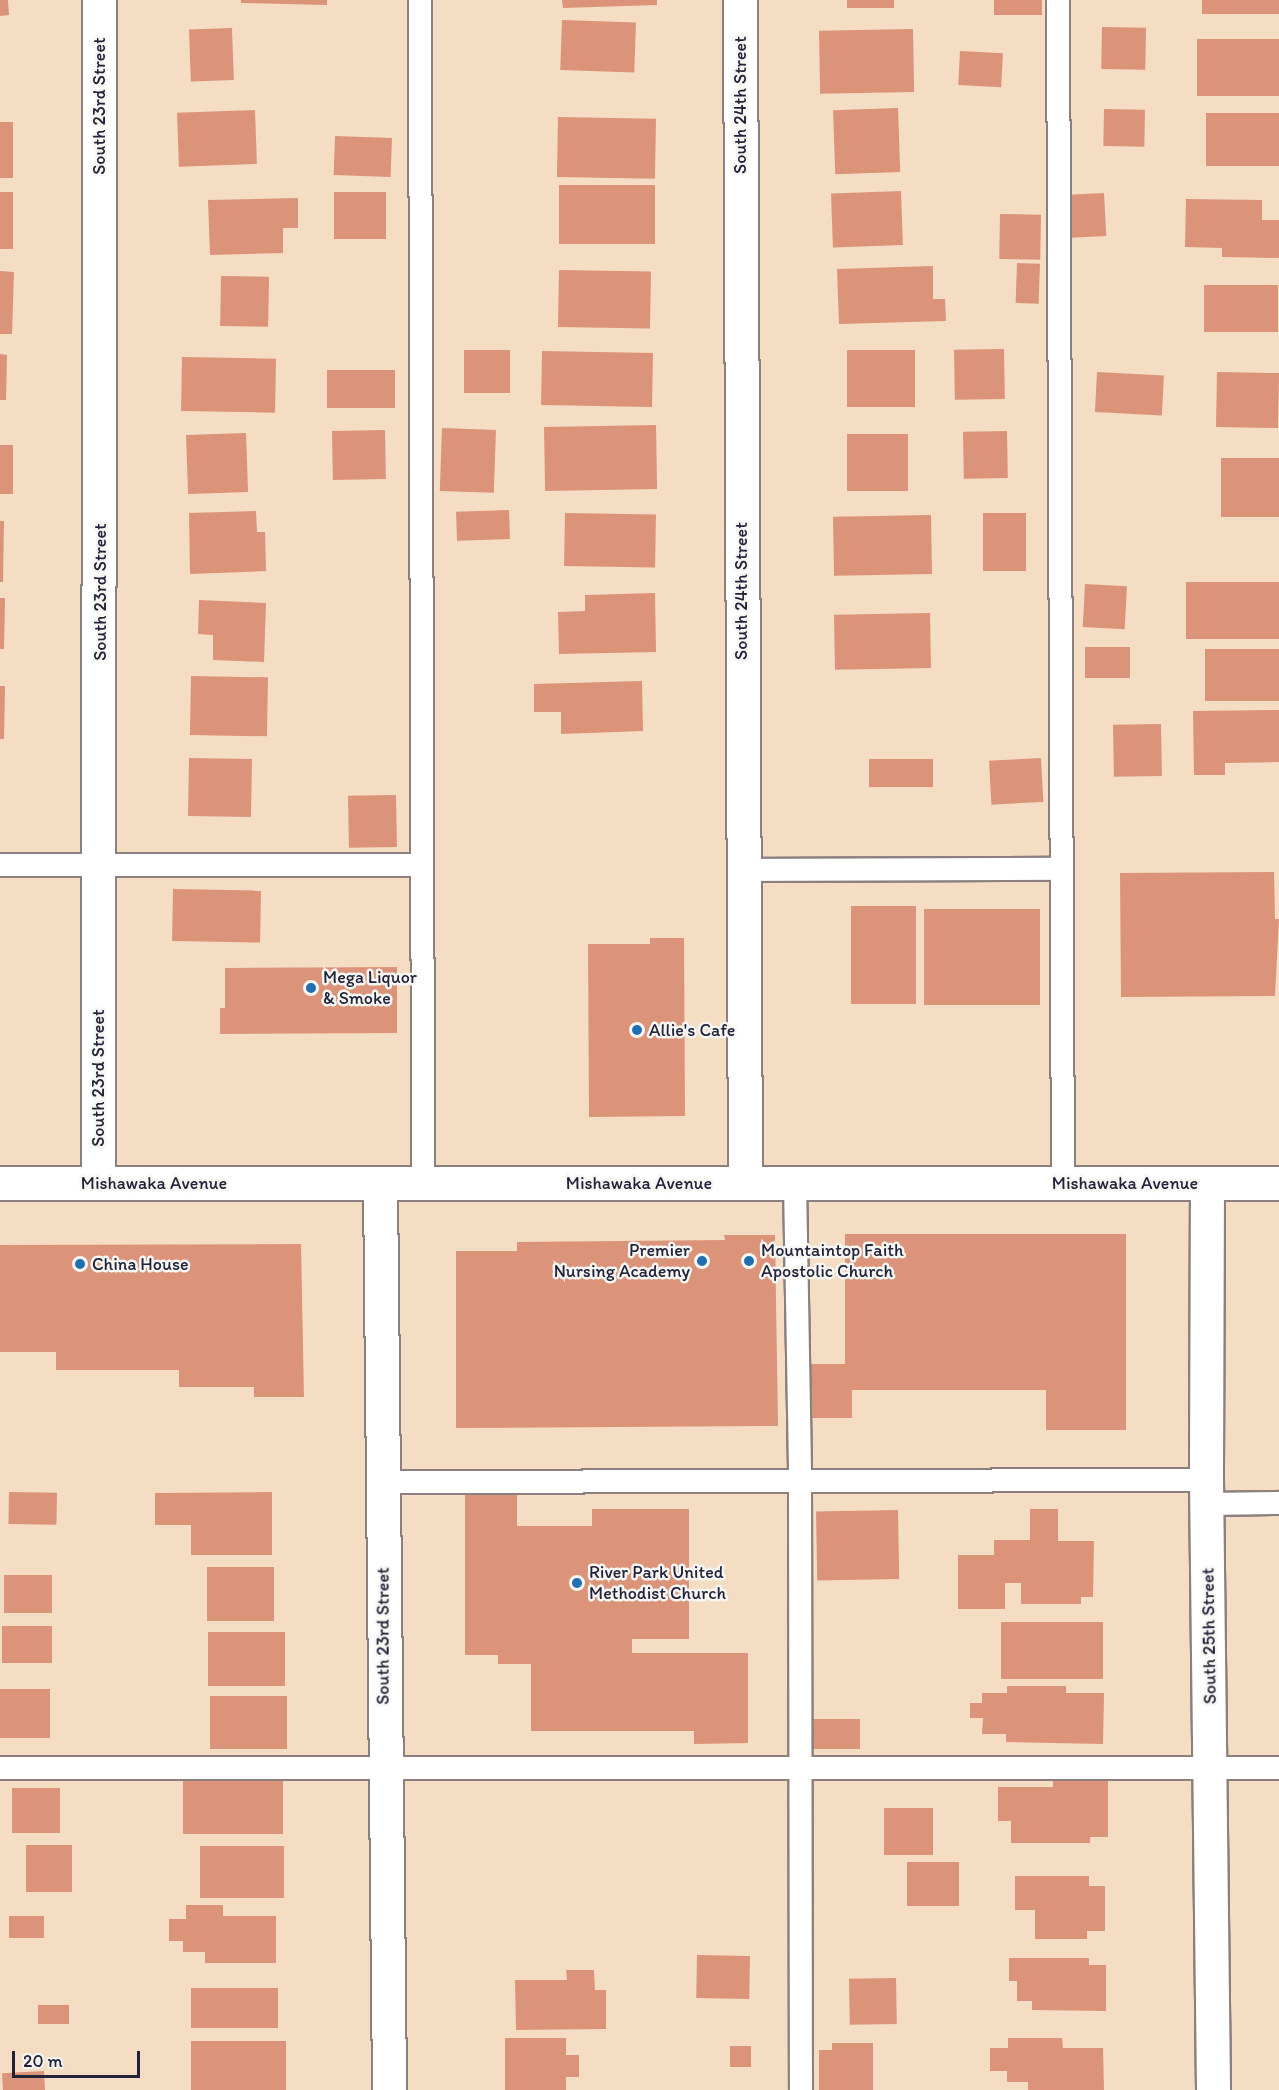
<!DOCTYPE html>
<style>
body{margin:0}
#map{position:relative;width:1279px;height:2090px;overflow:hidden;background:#f4ddc3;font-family:Itim,sans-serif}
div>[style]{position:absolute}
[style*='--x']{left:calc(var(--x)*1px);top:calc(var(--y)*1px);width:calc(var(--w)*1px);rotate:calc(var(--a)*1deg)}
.building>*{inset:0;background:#db9479;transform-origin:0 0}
.roads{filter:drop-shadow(2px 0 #8b807f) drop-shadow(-2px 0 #8b807f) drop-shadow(0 2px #8b807f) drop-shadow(0 -2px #8b807f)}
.service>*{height:22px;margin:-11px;padding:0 11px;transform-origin:11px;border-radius:11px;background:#fff}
.minor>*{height:33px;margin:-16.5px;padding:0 16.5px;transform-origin:16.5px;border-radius:16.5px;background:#fff}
.secondary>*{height:33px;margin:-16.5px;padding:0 16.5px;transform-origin:16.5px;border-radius:16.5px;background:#fff}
.dots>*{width:16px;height:16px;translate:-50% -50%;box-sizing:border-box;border:3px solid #f6f6f2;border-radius:50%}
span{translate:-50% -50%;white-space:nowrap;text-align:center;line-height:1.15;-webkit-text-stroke:5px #f6f6f2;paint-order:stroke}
.street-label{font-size:18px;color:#22223b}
.poi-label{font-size:18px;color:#22223b}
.left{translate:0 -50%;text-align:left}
.right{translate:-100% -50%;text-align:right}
.scale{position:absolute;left:12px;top:2051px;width:128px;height:27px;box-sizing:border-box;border:3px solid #22223b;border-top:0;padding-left:8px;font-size:18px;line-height:21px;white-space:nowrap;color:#22223b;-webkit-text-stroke:4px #f6f6f2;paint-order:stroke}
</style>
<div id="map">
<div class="building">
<div style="clip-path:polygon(0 0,8px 0,9px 15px,0 16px)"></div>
<div style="clip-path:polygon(241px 0,327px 0,327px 5px,241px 3px)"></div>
<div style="clip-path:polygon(562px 0,657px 0,657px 5px,563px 8px)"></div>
<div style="left:847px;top:0;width:47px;height:8px"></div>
<div style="left:994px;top:0;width:48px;height:15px"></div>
<div style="left:1202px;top:0;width:77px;height:14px"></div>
<div style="left:562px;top:20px;width:74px;height:50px;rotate:2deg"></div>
<div style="left:1102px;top:27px;width:44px;height:42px;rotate:1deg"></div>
<div style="left:232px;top:28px;width:52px;height:43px;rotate:88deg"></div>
<div style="left:913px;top:29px;width:63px;height:94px;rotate:89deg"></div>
<div style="left:1279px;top:39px;width:57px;height:82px;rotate:90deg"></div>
<div style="left:960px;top:51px;width:43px;height:34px;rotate:3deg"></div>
<div style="left:898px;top:108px;width:64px;height:65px;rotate:88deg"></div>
<div style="left:1104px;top:109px;width:41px;height:37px;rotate:1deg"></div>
<div style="left:255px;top:110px;width:54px;height:78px;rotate:88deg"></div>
<div style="left:1279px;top:113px;width:53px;height:73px;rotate:90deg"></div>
<div style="left:558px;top:117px;width:98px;height:60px;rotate:1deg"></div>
<div style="left:0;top:122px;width:13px;height:56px"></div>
<div style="left:335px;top:136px;width:57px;height:39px;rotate:2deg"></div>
<div style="left:655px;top:185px;width:59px;height:96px;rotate:90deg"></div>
<div style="left:901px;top:191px;width:54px;height:70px;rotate:88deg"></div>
<div style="left:13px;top:192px;width:57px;height:13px;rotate:90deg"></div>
<div style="left:334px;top:192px;width:52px;height:47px"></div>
<div style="left:1104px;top:193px;width:43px;height:35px;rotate:87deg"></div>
<div style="clip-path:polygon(298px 198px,298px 228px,283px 228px,283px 253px,210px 255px,208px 200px)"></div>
<div style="clip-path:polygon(1186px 199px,1262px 200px,1262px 220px,1279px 220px,1279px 258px,1222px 257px,1222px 248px,1185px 247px)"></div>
<div style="left:1000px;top:214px;width:41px;height:45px;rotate:1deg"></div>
<div style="left:1017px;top:263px;width:23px;height:40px;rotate:2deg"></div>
<div style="clip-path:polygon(933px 266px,933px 299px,945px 299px,946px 321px,839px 324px,837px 269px)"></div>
<div style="left:559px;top:270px;width:92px;height:57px;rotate:1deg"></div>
<div style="clip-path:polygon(0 271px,14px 272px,12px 334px,0 334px)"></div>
<div style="left:221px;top:276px;width:48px;height:50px;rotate:1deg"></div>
<div style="left:1204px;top:285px;width:74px;height:47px"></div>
<div style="left:1004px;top:349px;width:50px;height:50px;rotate:89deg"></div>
<div style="left:464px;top:350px;width:46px;height:43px"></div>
<div style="left:847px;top:350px;width:68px;height:57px"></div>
<div style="left:542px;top:351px;width:111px;height:54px;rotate:1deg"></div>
<div style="clip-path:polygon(0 354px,7px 355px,6px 400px,0 400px)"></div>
<div style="left:182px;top:357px;width:94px;height:54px;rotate:1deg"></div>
<div style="left:327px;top:370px;width:68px;height:38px"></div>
<div style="left:1097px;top:372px;width:67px;height:40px;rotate:3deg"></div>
<div style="left:1217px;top:372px;width:62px;height:55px;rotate:1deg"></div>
<div style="left:656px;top:425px;width:64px;height:112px;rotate:89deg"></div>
<div style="left:442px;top:428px;width:54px;height:63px;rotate:2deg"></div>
<div style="left:385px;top:430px;width:49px;height:53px;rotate:89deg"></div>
<div style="left:1007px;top:431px;width:47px;height:44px;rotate:89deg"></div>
<div style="left:246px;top:433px;width:59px;height:60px;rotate:88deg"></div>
<div style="left:847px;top:434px;width:61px;height:57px"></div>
<div style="left:0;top:445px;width:13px;height:49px"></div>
<div style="left:1279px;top:458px;width:59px;height:58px;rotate:90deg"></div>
<div style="left:509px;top:510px;width:29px;height:53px;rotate:88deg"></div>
<div style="clip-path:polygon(256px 511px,257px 532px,265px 532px,266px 571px,190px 574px,189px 513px)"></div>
<div style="left:565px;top:513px;width:91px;height:53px;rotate:1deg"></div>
<div style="left:983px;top:513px;width:43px;height:58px"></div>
<div style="left:931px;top:515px;width:59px;height:98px;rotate:89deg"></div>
<div style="clip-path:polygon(0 521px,4px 521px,3px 582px,0 582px)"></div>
<div style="left:1279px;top:582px;width:57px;height:93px;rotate:90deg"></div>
<div style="left:1085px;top:584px;width:42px;height:43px;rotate:3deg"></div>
<div style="clip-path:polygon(655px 593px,656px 652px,559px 654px,558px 612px,585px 611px,585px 595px)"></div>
<div style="clip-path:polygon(0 598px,5px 598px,4px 649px,0 649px)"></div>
<div style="clip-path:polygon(199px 600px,266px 603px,264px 662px,213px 660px,213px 635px,198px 634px)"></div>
<div style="left:930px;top:613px;width:55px;height:96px;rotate:89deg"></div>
<div style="left:1085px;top:647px;width:45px;height:31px"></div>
<div style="left:1279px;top:649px;width:52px;height:74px;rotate:90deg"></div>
<div style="left:191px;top:676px;width:77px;height:59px;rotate:1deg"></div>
<div style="clip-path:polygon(642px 681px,643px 731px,561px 734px,561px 712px,534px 712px,534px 684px)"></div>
<div style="clip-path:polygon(0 686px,5px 686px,4px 739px,0 739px)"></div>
<div style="clip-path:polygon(1279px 710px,1279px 762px,1225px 763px,1225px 775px,1194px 775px,1193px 711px)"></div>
<div style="left:1161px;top:724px;width:52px;height:48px;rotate:89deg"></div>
<div style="left:189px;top:758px;width:63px;height:58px;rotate:1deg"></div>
<div style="left:1041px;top:758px;width:44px;height:52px;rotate:87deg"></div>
<div style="left:869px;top:759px;width:64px;height:28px"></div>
<div style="left:396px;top:795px;width:52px;height:48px;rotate:89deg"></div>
<div style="clip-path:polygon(1274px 872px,1275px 919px,1279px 919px,1275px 996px,1121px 997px,1120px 873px)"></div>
<div style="left:173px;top:889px;width:88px;height:52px;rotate:1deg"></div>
<div style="left:851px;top:906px;width:65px;height:98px"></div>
<div style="left:924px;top:909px;width:116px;height:96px"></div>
<div style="clip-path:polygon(650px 938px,684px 938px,685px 1116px,589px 1117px,588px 944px,650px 944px)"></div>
<div style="clip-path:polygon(397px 967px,397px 1033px,220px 1034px,220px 1008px,225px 1008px,225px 968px)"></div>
<div style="clip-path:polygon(845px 1234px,1126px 1234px,1126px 1430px,1046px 1430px,1046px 1390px,852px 1390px,852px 1418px,805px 1418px,805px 1364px,845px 1364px)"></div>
<div style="clip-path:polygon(724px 1235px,775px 1235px,778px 1426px,456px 1428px,456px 1251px,517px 1251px,517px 1242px,725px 1240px)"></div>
<div style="clip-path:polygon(301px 1244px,304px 1397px,254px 1397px,254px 1387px,179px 1387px,179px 1370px,56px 1370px,56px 1352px,0 1352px,0 1245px)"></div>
<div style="clip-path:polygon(465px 1491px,517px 1491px,517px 1526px,592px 1526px,592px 1509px,689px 1509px,689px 1639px,632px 1639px,632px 1653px,748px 1653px,748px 1743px,694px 1744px,694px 1731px,531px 1731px,531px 1664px,498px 1664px,498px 1655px,465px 1655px)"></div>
<div style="left:9px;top:1492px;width:48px;height:32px;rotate:1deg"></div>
<div style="clip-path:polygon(272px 1492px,272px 1555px,191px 1555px,191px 1525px,155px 1525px,155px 1493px)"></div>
<div style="clip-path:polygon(1030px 1509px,1058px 1509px,1058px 1541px,1094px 1541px,1093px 1597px,1081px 1597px,1081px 1604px,1021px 1604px,1021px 1583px,1005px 1583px,1005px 1609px,958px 1609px,958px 1555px,994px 1555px,994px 1540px,1030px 1540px)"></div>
<div style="left:898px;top:1510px;width:69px;height:82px;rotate:89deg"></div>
<div style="left:207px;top:1567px;width:67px;height:54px"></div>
<div style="left:4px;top:1575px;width:48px;height:38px"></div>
<div style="left:1001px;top:1622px;width:102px;height:57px"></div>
<div style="left:52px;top:1626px;width:37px;height:50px;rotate:90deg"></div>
<div style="left:208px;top:1632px;width:77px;height:54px"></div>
<div style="clip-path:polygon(1007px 1686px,1066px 1686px,1066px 1693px,1104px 1693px,1103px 1744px,1006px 1742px,1006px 1734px,982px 1734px,983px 1718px,970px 1718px,970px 1703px,982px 1703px,982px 1693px,1007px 1693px)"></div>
<div style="left:0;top:1689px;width:50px;height:49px"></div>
<div style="left:210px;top:1696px;width:77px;height:53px"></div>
<div style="left:860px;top:1719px;width:30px;height:53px;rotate:90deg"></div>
<div style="clip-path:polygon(1053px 1779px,1108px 1779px,1108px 1837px,1090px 1837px,1090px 1843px,1011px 1843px,1011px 1821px,998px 1821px,998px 1787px,1053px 1787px)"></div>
<div style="left:283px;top:1781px;width:53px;height:100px;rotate:90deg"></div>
<div style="left:12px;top:1788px;width:48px;height:45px"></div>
<div style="left:933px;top:1808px;width:47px;height:49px;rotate:90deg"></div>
<div style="left:72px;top:1845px;width:47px;height:46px;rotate:90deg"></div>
<div style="left:200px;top:1846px;width:84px;height:52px"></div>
<div style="left:959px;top:1862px;width:44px;height:52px;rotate:90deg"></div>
<div style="clip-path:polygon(1015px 1876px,1089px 1876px,1089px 1886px,1105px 1886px,1105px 1931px,1087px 1931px,1087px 1939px,1035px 1939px,1035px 1910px,1015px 1910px)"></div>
<div style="clip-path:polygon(186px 1905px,223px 1905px,223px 1916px,276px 1916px,276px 1963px,205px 1963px,205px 1952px,183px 1952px,183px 1941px,169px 1941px,169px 1919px,186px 1919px)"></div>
<div style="left:44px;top:1916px;width:22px;height:35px;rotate:90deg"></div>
<div style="left:697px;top:1955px;width:53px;height:43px;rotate:1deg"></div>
<div style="clip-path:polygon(1009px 1958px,1089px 1958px,1089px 1965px,1106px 1965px,1106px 2011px,1032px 2010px,1032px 2001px,1017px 2001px,1017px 1981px,1009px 1981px)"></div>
<div style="clip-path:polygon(566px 1970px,594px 1970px,595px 1990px,606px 1990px,606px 2029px,516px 2030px,515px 1980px,567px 1980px)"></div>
<div style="left:896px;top:1978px;width:46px;height:47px;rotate:89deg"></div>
<div style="left:191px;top:1988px;width:87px;height:40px"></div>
<div style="left:38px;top:2005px;width:31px;height:19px"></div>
<div style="clip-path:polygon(505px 2038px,566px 2038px,566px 2055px,579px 2055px,579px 2077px,566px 2077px,566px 2090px,505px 2090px)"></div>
<div style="clip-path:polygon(1008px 2038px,1062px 2038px,1063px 2048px,1103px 2048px,1104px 2090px,1028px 2090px,1028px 2082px,1007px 2082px,1007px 2071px,990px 2071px,990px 2048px,1008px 2048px)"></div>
<div style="left:191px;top:2041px;width:95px;height:49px"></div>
<div style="clip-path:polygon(832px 2043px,873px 2043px,873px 2090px,819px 2090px,819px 2050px,832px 2050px)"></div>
<div style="left:730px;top:2046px;width:21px;height:21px"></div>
<div style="left:44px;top:2071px;width:19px;height:42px;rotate:87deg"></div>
</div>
<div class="roads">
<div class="service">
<div style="--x:420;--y:0;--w:1183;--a:89.85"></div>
<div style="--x:1058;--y:0;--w:1183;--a:89.76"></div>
<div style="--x:0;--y:865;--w:420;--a:0"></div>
<div style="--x:743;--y:870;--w:318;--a:-0.2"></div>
<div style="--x:795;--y:1183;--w:300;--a:89"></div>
<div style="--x:800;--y:1483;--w:607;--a:89.91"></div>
<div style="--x:383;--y:1482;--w:823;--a:-0.14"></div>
<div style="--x:1206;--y:1504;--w:73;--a:-0.8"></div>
<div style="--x:0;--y:1768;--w:1279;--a:0"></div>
</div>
<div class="minor">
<div style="--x:740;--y:0;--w:1183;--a:89.76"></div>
<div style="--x:98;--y:1183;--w:1183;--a:-89.95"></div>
<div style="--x:380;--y:1183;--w:907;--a:89.43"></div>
<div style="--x:1207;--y:1183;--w:297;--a:90.2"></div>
<div style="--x:1206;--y:1480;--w:610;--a:89.34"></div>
</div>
<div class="secondary">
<div style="--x:0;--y:1183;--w:1279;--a:0"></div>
</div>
</div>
<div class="dots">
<div style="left:311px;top:988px;background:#1f6fb2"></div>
<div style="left:637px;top:1030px;background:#1f6fb2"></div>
<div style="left:702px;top:1261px;background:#1f6fb2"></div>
<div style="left:749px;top:1261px;background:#1f6fb2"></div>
<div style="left:80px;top:1264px;background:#1f6fb2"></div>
<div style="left:577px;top:1583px;background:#1f6fb2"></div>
</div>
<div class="street-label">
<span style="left:740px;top:105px;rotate:-90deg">South 24th Street</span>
<span style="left:99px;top:106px;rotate:-90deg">South 23rd Street</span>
<span style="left:741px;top:591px;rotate:-90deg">South 24th Street</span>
<span style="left:100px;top:592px;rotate:-90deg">South 23rd Street</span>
<span style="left:98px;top:1078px;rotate:-90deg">South 23rd Street</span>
<span style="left:154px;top:1183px">Mishawaka Avenue</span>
<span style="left:639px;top:1183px">Mishawaka Avenue</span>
<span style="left:1125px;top:1183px">Mishawaka Avenue</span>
<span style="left:383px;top:1636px;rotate:-90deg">South 23rd Street</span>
<span style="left:1209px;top:1636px;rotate:-91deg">South 25th Street</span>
</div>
<div class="poi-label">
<span class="left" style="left:323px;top:988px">Mega Liquor<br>&amp; Smoke</span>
<span class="left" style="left:649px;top:1030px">Allie's Cafe</span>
<span class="right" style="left:690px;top:1261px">Premier<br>Nursing Academy</span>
<span class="left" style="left:761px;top:1261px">Mountaintop Faith<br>Apostolic Church</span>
<span class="left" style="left:92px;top:1264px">China House</span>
<span class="left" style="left:589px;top:1583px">River Park United<br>Methodist Church</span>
</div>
<div class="scale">20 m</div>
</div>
